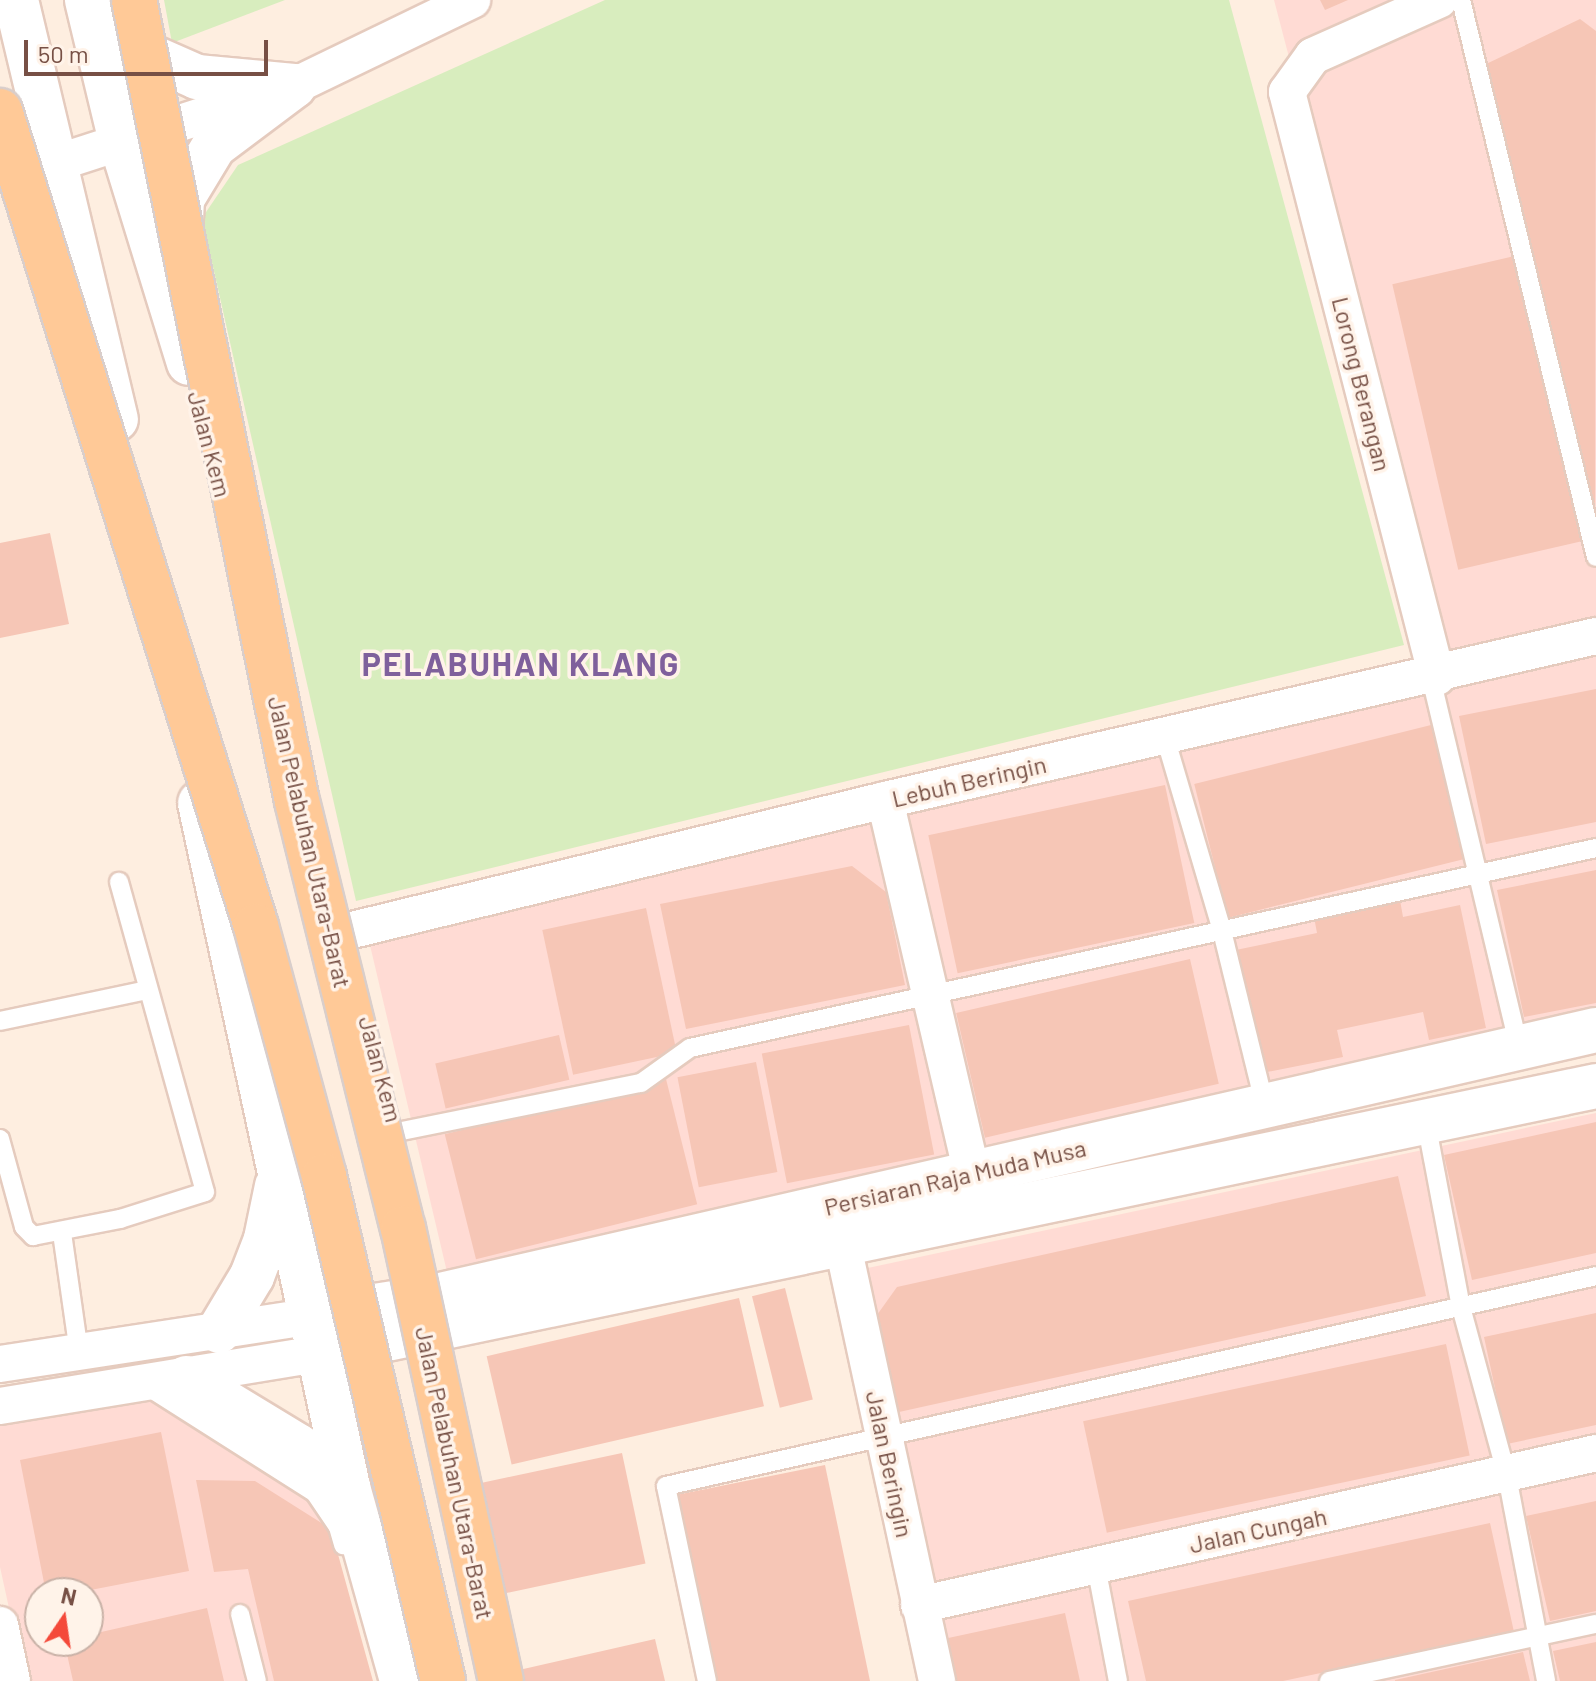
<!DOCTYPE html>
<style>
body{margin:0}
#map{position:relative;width:1596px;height:1681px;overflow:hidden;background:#feeee0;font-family:Barlow,sans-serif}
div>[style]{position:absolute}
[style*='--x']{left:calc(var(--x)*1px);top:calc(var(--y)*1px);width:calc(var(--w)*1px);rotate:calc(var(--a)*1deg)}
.commercial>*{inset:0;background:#ffdbd4}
.green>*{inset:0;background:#d8edbe}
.building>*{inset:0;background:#f6c6b6;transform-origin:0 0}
.roads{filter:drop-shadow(2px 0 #e5cbbe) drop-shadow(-2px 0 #e5cbbe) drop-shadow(0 2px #e5cbbe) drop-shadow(0 -2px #e5cbbe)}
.lane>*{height:18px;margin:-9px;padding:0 9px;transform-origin:9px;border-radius:9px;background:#fff}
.street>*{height:36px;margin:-18px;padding:0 18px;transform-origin:18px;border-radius:18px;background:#fff}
.secondary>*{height:44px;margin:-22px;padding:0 22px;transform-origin:22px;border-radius:22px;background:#fff}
.bridges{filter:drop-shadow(2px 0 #d9cecb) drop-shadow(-2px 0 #d9cecb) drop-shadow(0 2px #d9cecb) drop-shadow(0 -2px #d9cecb)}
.primary-bridge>*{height:44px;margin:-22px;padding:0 22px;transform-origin:22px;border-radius:22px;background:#ffc997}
span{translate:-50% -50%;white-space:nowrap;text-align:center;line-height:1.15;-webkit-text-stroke:7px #fff3e9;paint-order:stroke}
.street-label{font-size:24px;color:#775045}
.district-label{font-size:32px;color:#7f609c;font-weight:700;letter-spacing:2px}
.north{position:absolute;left:24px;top:1577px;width:80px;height:80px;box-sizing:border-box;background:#fff3e9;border:2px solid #c9b2a7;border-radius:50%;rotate:13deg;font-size:22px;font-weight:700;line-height:32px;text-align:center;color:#775045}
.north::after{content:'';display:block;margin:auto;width:28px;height:36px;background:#f4493a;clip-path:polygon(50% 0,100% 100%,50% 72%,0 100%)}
.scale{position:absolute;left:24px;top:40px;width:244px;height:36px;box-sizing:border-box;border:4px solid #775045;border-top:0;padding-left:10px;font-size:24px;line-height:28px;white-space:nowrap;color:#775045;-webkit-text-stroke:6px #fff3e9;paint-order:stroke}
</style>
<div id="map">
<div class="commercial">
<div style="clip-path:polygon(1274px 0,1596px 0,1596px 1008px,447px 1272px,369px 941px,1453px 683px)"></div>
<div style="clip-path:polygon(1596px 1113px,1596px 1681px,949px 1681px,863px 1269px)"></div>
<div style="clip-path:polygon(evenodd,152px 1400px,274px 1473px,310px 1500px,329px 1524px,370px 1681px,25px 1681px,0 1567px,0 1423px,152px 1400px,40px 1593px,88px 1593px,88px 1641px,40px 1641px,40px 1593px)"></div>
</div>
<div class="green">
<div style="clip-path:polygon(164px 0,285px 0,172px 43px)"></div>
<div style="clip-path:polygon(605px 0,1229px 0,1404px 645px,356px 901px,202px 218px,238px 165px)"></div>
</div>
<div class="building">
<div style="clip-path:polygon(1320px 0,1348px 0,1325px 10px)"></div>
<div style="clip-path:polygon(1580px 19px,1596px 31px,1595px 506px,1484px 65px)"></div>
<div style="left:1519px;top:255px;width:293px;height:130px;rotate:77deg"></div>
<div style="clip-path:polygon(50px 533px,69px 624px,0 638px,0 543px)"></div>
<div style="clip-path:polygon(1596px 689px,1596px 822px,1486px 844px,1459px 716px)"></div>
<div style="left:1431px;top:725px;width:138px;height:244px;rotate:76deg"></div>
<div style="left:1165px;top:785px;width:141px;height:242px;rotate:78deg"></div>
<div style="clip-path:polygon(852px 866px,886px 892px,905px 985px,686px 1029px,660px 904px)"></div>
<div style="clip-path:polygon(1596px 870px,1596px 1003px,1524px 1017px,1497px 890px)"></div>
<div style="clip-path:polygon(1400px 900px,1403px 917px,1460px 905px,1486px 1028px,1429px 1040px,1423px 1012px,1337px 1030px,1343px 1057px,1257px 1074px,1231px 951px,1317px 933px,1314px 917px)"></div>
<div style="left:646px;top:908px;width:148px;height:106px;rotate:78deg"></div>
<div style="left:1190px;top:959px;width:128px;height:240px;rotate:77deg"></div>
<div style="left:909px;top:1025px;width:132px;height:150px;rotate:79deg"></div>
<div style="left:559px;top:1035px;width:46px;height:127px;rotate:77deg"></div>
<div style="left:756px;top:1062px;width:112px;height:80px;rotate:79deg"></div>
<div style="left:666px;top:1079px;width:129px;height:228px;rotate:76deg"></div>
<div style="clip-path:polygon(1596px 1122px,1596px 1253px,1472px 1280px,1444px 1155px)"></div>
<div style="clip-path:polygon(1398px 1176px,1426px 1296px,899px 1412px,877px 1315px,897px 1287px)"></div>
<div style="left:785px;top:1288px;width:115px;height:34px;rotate:76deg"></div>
<div style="left:739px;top:1298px;width:111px;height:259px;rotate:77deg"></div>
<div style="clip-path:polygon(1596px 1313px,1596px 1425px,1507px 1444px,1484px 1337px)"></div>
<div style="left:1446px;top:1344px;width:114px;height:371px;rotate:78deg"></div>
<div style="clip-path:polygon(161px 1432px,189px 1571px,75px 1593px,46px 1593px,20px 1460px)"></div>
<div style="left:622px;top:1453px;width:113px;height:149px;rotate:78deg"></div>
<div style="clip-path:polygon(825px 1465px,870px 1681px,709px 1681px,671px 1496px)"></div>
<div style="clip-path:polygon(196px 1480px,255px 1481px,331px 1529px,373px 1681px,274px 1681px,248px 1569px,214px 1572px)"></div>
<div style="clip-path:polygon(1596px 1501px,1596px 1611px,1550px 1621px,1526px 1516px)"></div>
<div style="clip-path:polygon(1490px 1523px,1514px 1632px,1283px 1681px,1146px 1681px,1128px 1601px)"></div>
<div style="clip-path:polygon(207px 1608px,224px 1681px,73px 1681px,64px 1641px,88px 1641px,88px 1635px)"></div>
<div style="clip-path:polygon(1065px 1613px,1080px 1681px,949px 1681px,939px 1640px)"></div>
<div style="clip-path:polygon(655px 1639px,665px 1681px,521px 1681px,519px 1670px)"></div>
<div style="clip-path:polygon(1596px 1642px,1596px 1681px,1560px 1681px,1553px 1651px)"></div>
<div style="clip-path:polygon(1523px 1652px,1530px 1681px,1395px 1681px,1395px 1680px)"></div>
</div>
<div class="roads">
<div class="lane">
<div style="--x:1461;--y:0;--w:573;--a:76.38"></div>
<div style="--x:1431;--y:678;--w:379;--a:76.6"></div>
<div style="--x:1165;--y:737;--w:202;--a:73.6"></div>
<div style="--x:1222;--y:931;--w:180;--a:76.2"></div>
<div style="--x:0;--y:1021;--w:150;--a:-11.9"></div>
<div style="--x:1426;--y:1122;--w:188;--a:79.3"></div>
<div style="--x:1461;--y:1307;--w:175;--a:74.8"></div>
<div style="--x:1507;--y:1476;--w:209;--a:79.2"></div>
<div style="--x:397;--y:1132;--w:249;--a:-11.4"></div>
<div style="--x:641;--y:1083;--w:60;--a:-35.5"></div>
<div style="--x:690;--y:1048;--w:928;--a:-12.45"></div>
<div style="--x:0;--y:1139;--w:91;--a:74.7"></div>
<div style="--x:24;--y:1227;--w:13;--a:45"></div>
<div style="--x:33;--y:1236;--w:89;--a:-11.1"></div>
<div style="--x:120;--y:1219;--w:89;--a:-17.6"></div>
<div style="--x:205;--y:1192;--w:322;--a:-105.5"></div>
<div style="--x:62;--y:1233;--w:120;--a:81.9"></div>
<div style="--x:145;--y:1385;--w:201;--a:32.4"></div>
<div style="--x:315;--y:1493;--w:41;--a:55.9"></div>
<div style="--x:338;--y:1527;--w:19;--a:74"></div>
<div style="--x:1096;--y:1566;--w:117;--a:79.2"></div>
<div style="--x:240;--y:1614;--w:69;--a:75.8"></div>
<div style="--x:707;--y:1681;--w:199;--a:-101.9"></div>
<div style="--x:666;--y:1486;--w:953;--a:-12.72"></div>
<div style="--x:1329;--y:1681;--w:273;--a:-12.1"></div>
</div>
<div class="street">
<div style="--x:53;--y:164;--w:253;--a:-17.9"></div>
<div style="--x:294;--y:86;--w:198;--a:-25.8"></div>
<div style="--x:1437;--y:677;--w:604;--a:-104.38"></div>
<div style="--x:1287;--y:92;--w:44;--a:-54.2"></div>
<div style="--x:1313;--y:56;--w:138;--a:-24"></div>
<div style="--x:885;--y:800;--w:383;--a:76.9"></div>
<div style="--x:344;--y:932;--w:557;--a:-13.71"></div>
<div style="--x:885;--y:800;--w:730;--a:-12.99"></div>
<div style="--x:843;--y:1246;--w:445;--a:77.8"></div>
<div style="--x:0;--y:1364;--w:316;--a:-8.7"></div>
<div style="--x:0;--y:1406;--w:323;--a:-9.3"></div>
<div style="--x:919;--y:1605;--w:694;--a:-12.65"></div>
<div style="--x:0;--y:1625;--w:57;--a:77.9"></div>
</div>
<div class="secondary">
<div style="--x:16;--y:0;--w:431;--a:76.6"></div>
<div style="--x:87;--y:0;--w:146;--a:76.5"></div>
<div style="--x:121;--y:142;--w:231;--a:72.9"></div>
<div style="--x:127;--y:29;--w:26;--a:61"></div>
<div style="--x:140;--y:52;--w:62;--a:23.7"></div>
<div style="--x:197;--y:77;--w:97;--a:5.3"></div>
<div style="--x:180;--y:239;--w:40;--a:-87.1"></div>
<div style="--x:182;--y:199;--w:62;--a:-58.9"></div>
<div style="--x:214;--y:146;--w:100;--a:-36.9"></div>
<div style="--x:200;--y:803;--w:700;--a:77.79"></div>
<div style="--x:348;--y:1487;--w:201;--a:74.4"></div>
<div style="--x:318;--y:1315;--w:115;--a:-9"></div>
<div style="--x:432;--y:1297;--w:1194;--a:-12.92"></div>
<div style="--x:219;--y:1331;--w:64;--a:-59"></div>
<div style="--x:252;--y:1276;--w:40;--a:-69"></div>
<div style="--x:266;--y:1239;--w:54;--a:-78.3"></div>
<div style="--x:325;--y:1352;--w:1299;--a:-11.82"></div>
<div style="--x:186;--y:1378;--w:131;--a:31.3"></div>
<div style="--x:298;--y:1446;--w:65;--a:39.4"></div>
</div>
</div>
<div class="bridges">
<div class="primary-bridge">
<div style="--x:134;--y:0;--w:817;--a:78.5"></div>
<div style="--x:297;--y:801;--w:440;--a:76.1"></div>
<div style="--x:403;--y:1228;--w:463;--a:77.8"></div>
<div style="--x:0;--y:111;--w:854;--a:72.56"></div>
<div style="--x:256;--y:926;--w:259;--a:74.8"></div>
<div style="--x:324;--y:1176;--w:519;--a:76.74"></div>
</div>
</div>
<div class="street-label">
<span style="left:1362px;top:384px;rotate:76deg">Lorong Berangan</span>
<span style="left:210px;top:444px;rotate:75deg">Jalan Kem</span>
<span style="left:969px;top:781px;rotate:-13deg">Lebuh Beringin</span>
<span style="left:310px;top:842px;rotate:77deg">Jalan Pelabuhan Utara-Barat</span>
<span style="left:381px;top:1069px;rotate:75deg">Jalan Kem</span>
<span style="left:955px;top:1177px;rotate:-13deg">Persiaran Raja Muda Musa</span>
<span style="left:890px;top:1464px;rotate:78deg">Jalan Beringin</span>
<span style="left:455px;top:1473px;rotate:78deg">Jalan Pelabuhan Utara-Barat</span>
<span style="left:1258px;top:1530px;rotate:-12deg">Jalan Cungah</span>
</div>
<div class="district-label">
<span style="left:521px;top:663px">PELABUHAN KLANG</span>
</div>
<div class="north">N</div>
<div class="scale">50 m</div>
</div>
